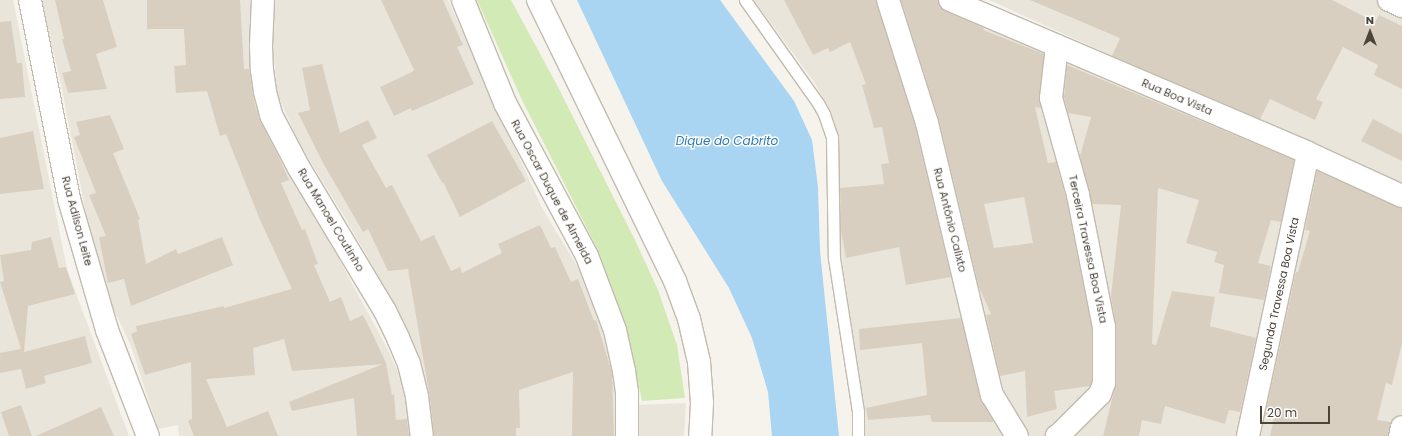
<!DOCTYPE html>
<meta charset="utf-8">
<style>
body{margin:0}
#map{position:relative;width:1402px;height:436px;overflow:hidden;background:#f6f3ec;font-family:Poppins,sans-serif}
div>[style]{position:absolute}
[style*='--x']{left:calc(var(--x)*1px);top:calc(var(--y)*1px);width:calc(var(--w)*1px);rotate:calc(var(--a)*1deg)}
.residential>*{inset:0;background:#eae5da}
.green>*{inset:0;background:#d2eab5}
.water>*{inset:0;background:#a9d4f2}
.building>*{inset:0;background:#d8cfc1}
.roads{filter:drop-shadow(1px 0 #c2bbae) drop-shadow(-1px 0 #c2bbae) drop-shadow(0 1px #c2bbae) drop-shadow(0 -1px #c2bbae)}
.service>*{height:11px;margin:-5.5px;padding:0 5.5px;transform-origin:5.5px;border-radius:5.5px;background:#fff}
.minor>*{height:22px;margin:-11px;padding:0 11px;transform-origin:11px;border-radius:11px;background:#fff}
.tertiary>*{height:22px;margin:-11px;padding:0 11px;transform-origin:11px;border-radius:11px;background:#fff}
span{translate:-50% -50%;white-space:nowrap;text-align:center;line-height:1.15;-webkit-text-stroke:3px #fff;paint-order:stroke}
.street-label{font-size:11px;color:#4b4439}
.water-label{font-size:12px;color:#2e7ab2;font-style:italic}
.north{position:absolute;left:1350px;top:12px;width:40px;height:40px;-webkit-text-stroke:3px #fff;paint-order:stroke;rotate:0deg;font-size:11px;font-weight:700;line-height:16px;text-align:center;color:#4b4439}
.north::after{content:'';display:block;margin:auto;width:14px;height:18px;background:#4b4439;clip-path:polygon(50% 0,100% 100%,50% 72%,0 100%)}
.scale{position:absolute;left:1260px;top:406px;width:70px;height:18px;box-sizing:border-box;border:2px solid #4b4439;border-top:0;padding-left:5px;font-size:12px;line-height:14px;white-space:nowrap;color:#4b4439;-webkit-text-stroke:3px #fff;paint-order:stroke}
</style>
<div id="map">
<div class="residential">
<div style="clip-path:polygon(0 0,13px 0,67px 269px,129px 436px,0 436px)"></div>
<div style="clip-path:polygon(41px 0,254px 0,250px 33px,251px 68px,262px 95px,280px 156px,322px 228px,387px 348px,400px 376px,409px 417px,410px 436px,179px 436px,178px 425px,158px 429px,131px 346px,98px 276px,61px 84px)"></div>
<div style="clip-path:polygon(274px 0,448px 0,542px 208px,582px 274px,612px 335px,620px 436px,429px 436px,421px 371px,411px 338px,394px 303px,344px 216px,299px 143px,277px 93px,272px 33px)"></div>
<div style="clip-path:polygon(474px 0,513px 92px,568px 200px,628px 353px,639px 405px,686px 403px,684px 436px,636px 436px,637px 409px)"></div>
<div style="clip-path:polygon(754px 0,941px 0,1402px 192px,1402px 436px,863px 436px,862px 394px,839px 241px,838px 142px,835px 124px,829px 108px,814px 82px)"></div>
<div style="clip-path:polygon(989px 0,1402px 0,1402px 188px,1323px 151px)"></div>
</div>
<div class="green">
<div style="clip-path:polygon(477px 0,511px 0,558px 87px,634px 238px,658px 290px,677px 345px,685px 398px,642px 401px,631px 348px,616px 298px,597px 248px,522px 100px)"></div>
</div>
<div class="water">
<div style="clip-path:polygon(577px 0,720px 0,794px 101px,812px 140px,818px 187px,820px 251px,839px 436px,772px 436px,768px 392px,752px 338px,729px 288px,662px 181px)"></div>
</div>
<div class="building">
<div style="clip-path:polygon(55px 0,103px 0,117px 47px,96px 54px,107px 89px,68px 93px,62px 73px,71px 71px,62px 39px,64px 39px)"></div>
<div style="clip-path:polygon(147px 0,240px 0,244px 69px,249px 69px,254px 102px,259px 118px,281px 162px,289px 180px,281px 183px,302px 230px,305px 229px,318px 264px,314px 265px,330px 302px,341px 297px,350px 321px,363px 315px,373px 335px,386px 363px,392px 395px,394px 394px,396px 420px,407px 419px,409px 436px,357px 436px,354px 398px,292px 411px,289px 402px,383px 364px,292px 371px,284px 339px,253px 348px,255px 375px,206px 379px,227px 427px,268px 411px,278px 436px,194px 436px,188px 421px,192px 419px,191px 362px,145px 375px,131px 334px,137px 331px,136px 326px,224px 306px,224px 308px,292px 289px,260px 220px,226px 134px,220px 136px,207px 91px,176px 93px,174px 66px,186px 65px,184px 29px,147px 29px)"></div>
<div style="clip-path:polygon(381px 0,443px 0,463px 45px,457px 47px,474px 84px,412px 111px,411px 108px,394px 116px,380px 87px,412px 72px,414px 70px)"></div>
<div style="clip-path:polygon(784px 0,876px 0,915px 126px,951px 277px,906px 285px,899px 247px,846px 258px,841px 231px,840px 188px,884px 184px,881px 164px,889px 163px,882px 127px,874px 128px,862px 85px,866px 84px,850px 42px,830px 52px,828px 48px,813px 55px)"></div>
<div style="clip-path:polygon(evenodd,901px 0,938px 0,940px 7px,945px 11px,984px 28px,983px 30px,1044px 54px,1039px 97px,1041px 108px,1035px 107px,1048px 163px,1056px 162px,1066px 198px,1092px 328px,1092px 381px,1090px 386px,1054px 391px,1057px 409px,1027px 417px,1025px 371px,1000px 376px,986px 315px,991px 314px,979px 287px,939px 120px,901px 0,1024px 197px,1033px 243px,994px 248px,984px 204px,1024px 197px)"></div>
<div style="clip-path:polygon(1030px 0,1332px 0,1375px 22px,1379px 15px,1402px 26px,1402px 89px,1374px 75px,1378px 65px,1343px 47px,1316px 99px,1323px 102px,1315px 120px,1270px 99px,1260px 119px,1112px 56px,1120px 38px)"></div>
<div style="clip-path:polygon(11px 21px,17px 63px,22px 63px,25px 97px,0 99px,0 22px)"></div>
<div style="clip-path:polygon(322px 64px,340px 133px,368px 120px,377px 138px,362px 145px,386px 188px,392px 185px,421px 241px,434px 235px,451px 271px,460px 267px,462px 273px,502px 253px,498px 244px,540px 225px,551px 248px,555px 247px,571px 282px,578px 279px,594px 321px,596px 320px,612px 373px,614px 436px,572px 436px,573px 372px,519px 390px,520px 428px,516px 428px,516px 436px,434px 436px,430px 398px,408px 269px,388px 271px,368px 229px,363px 232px,322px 161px,298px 113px,310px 110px,302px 68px)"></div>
<div style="clip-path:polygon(1067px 65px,1294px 160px,1281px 222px,1271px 220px,1258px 263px,1271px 266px,1264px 300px,1219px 293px,1224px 265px,1214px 262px,1217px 252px,1186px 243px,1199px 200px,1158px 188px,1152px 344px,1156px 345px,1172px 291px,1215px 297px,1210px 326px,1256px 338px,1240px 412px,1229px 410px,1225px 424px,1165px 406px,1161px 424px,1142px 420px,1139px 436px,1103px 436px,1116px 383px,1116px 327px,1111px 296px,1121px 205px,1092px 204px,1080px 156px,1091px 117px,1068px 113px,1064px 97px)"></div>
<div style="clip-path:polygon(110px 115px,124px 149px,113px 153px,140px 219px,138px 220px,146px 264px,176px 249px,178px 254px,222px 237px,233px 265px,131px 306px,124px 279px,108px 283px,99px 237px,106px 236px,89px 195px,96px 193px,74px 137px,80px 135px,76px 122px)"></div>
<div style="clip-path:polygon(1373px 119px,1402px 134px,1402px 161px,1361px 141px)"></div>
<div style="clip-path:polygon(492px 121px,526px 181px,460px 217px,443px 182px,442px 183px,427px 155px)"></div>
<div style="clip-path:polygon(33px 131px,44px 189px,0 194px,0 138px)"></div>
<div style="clip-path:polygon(1317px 171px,1402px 208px,1402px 343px,1392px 385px,1386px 383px,1377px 420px,1391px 422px,1388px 436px,1270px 436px,1274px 418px,1265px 416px,1296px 272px,1298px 272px,1310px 231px,1305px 230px)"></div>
<div style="clip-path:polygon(51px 237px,59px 268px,66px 267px,75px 294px,28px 306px,24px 352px,85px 336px,92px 363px,44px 376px,46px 383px,26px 389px,21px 369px,0 373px,0 353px,21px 349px,0 282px,4px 281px,0 255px,31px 250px,32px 242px)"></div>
<div style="clip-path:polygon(961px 318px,980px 398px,994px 422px,932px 422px,930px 415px,868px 420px,866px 408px,927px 395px,922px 343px,860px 350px,859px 329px)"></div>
<div style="clip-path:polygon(21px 405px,32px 436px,9px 436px,1px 412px)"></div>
<div style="clip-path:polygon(101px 407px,114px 436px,36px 436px)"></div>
</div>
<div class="roads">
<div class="service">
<div style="--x:745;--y:0;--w:126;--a:54.7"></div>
<div style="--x:818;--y:103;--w:13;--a:61"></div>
<div style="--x:824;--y:114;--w:24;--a:71"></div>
<div style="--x:832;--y:137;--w:121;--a:89.1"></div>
<div style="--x:834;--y:258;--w:156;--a:81.1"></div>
<div style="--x:858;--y:412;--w:24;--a:90"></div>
</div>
<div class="minor">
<div style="--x:263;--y:0;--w:46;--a:92.5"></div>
<div style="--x:261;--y:46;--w:24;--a:88"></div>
<div style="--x:262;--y:70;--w:22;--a:82"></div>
<div style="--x:265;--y:92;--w:24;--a:75"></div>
<div style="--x:271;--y:115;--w:60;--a:62.2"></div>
<div style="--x:299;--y:168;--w:167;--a:59"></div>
<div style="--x:385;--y:311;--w:30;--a:64"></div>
<div style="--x:398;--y:338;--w:28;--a:67"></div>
<div style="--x:409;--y:364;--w:34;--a:76"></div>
<div style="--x:417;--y:397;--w:39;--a:83"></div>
<div style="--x:463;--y:0;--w:111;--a:67.8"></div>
<div style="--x:505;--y:103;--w:174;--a:61.8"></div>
<div style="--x:587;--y:256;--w:79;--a:69.3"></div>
<div style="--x:615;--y:330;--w:42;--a:77.6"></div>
<div style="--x:624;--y:371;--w:21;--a:82"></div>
<div style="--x:627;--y:392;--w:44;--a:90"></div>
<div style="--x:888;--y:0;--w:129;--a:72.4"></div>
<div style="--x:927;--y:123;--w:280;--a:76.6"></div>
<div style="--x:992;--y:395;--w:48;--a:58.6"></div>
<div style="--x:950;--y:0;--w:389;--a:23.1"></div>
<div style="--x:1308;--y:153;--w:103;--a:24.6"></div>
<div style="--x:1057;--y:46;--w:52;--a:96.6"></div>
<div style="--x:1051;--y:98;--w:101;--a:74.4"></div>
<div style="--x:1078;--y:195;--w:135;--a:78.9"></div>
<div style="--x:1104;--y:327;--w:56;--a:90"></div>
<div style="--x:1104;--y:383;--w:12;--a:110"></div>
<div style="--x:1100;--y:394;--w:57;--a:135"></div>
<div style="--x:1060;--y:434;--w:4;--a:146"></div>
<div style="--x:1248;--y:436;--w:289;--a:-78"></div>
<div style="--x:1400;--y:436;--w:9;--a:-77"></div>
</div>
<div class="tertiary">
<div style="--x:30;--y:0;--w:203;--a:78.9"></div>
<div style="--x:69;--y:199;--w:136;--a:73.8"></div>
<div style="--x:107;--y:330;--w:114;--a:68.9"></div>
<div style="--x:538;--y:0;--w:313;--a:64"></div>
<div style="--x:675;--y:281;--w:40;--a:69.8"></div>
<div style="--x:689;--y:319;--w:44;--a:76.9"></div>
<div style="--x:699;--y:362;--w:41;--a:85.8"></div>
<div style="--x:702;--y:403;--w:33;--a:93"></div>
<div style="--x:1389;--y:0;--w:14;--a:25"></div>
</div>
</div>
<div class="street-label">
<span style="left:1177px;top:97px;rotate:23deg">Rua Boa Vista</span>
<span style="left:552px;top:192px;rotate:62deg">Rua Oscar Duque de Almeida</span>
<span style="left:331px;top:220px;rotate:59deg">Rua Manoel Coutinho</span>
<span style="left:950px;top:220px;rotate:76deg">Rua Antônio Calixto</span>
<span style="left:77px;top:221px;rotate:75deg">Rua Adilson Leite</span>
<span style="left:1088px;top:249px;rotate:78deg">Terceira Travessa Boa Vista</span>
<span style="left:1279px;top:294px;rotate:-78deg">Segunda Travessa Boa Vista</span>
</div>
<div class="water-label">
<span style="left:727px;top:141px">Dique do Cabrito</span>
</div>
<div class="north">N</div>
<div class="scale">20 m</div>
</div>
